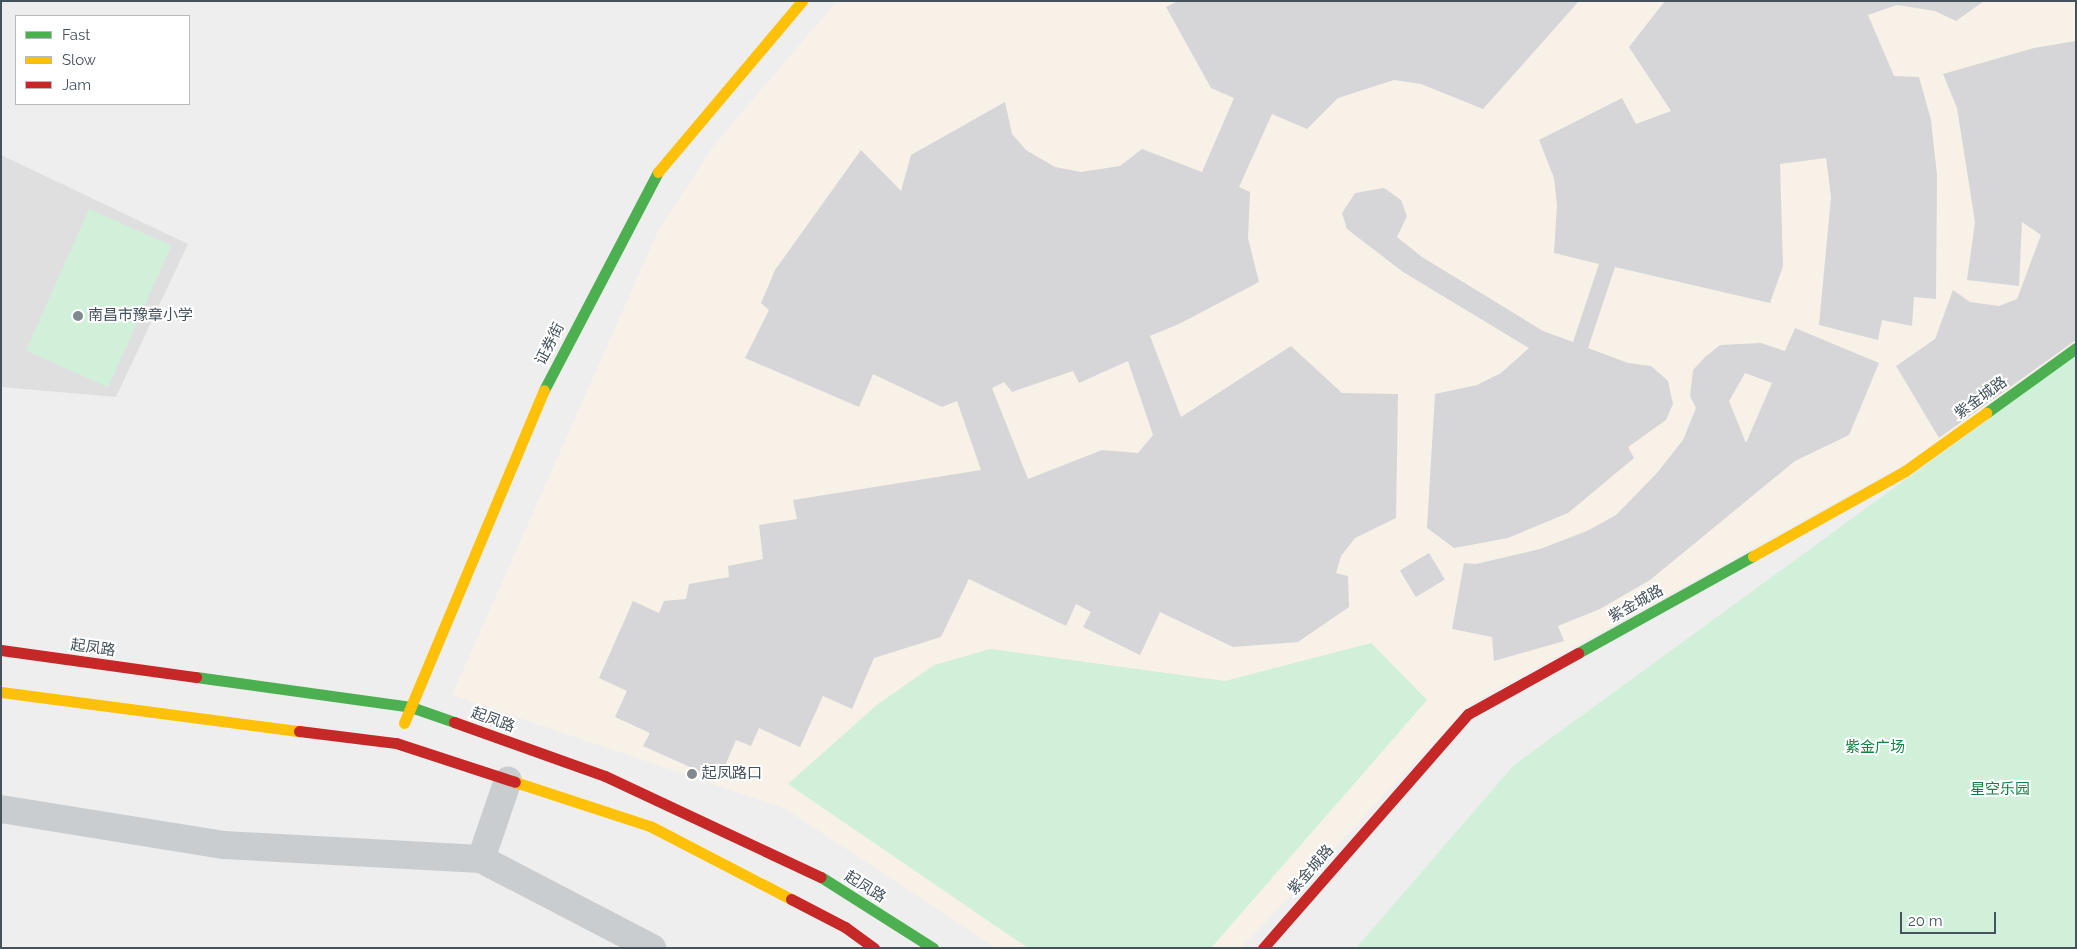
<!DOCTYPE html>
<meta charset="utf-8">
<style>
body{margin:0}
#map{position:relative;width:2077px;height:949px;overflow:hidden;background:#efeeee;font-family:Raleway,"Noto Sans SC",sans-serif}
div>[style]{position:absolute}
[style*='--x']{left:calc(var(--x)*1px);top:calc(var(--y)*1px);width:calc(var(--w)*1px);rotate:calc(var(--a)*1deg)}
.commercial>*{inset:0;background:#f7f1e8}
.education>*{inset:0;background:#e0dfe0}
.green>*{inset:0;background:#d0f0da;transform-origin:0 0}
.building>*{inset:0;background:#d6d6d8;transform-origin:0 0}
.street>*{height:28px;margin:-14px;padding:0 14px;transform-origin:14px;border-radius:14px;background:#cacdcf}
.fast>*{height:11px;margin:-5.5px;padding:0 5.5px;transform-origin:5.5px;border-radius:5.5px;background:#4caf50}
.slow>*{height:11px;margin:-5.5px;padding:0 5.5px;transform-origin:5.5px;border-radius:5.5px;background:#ffc107}
.jam>*{height:11px;margin:-5.5px;padding:0 5.5px;transform-origin:5.5px;border-radius:5.5px;background:#c62828}
.dots>*{width:14px;height:14px;translate:-50% -50%;box-sizing:border-box;border:2px solid #fff;border-radius:50%}
span{translate:-50% -50%;white-space:nowrap;text-align:center;line-height:1.15;-webkit-text-stroke:4px #fff;paint-order:stroke}
.poi-label{font-size:15px;color:#44525c}
.left{translate:0 -50%;text-align:left}
.street-label{font-size:15px;color:#44525c}
.park-label{font-size:15px;color:#0f8341}
.frame{position:absolute;inset:0;border:2px solid #44525c;pointer-events:none}
.legend{position:absolute;left:15px;top:15px;width:175px;height:90px;box-sizing:border-box;background:#fff;border:1px solid #b4babe;margin:0;padding:6px 9px;list-style:none;font-size:15px;color:#44525c}
.legend li{display:flex;align-items:center;gap:10px;height:25px}
.legend b{width:25px;border:1px solid #b4babe}
.scale{position:absolute;left:1900px;top:912px;width:96px;height:22px;box-sizing:border-box;border:2px solid #44525c;border-top:0;padding-left:6px;font-size:15px;line-height:18px;white-space:nowrap;color:#44525c;-webkit-text-stroke:4px #fff;paint-order:stroke}
</style>
<div id="map">
<div class="commercial">
<div style="clip-path:polygon(837px 1px,2076px 1px,2076px 342px,1908px 462px,1469px 705px,1241px 948px,996px 948px,784px 808px,452px 695px,659px 229px,714px 145px)"></div>
</div>
<div class="education">
<div style="clip-path:polygon(1px 155px,188px 244px,116px 397px,1px 387px)"></div>
</div>
<div class="green">
<div style="left:89px;top:209px;width:90px;height:155px;rotate:24deg"></div>
<div style="clip-path:polygon(2076px 355px,2076px 948px,1356px 948px,1514px 765px)"></div>
<div style="clip-path:polygon(1371px 643px,1427px 700px,1211px 948px,1028px 948px,788px 784px,878px 704px,934px 665px,990px 649px,1225px 681px)"></div>
</div>
<div class="building">
<div style="clip-path:polygon(evenodd,1178px 1px,1579px 1px,1483px 109px,1421px 84px,1394px 80px,1338px 98px,1307px 129px,1272px 114px,1239px 187px,1250px 192px,1248px 238px,1259px 282px,1179px 324px,1150px 336px,1181px 417px,1291px 346px,1342px 393px,1398px 394px,1396px 518px,1355px 538px,1341px 556px,1336px 573px,1348px 576px,1349px 607px,1298px 642px,1233px 647px,1160px 612px,1140px 655px,1083px 627px,1091px 612px,1076px 604px,1066px 626px,969px 579px,941px 637px,874px 658px,852px 709px,823px 696px,800px 747px,759px 728px,751px 746px,736px 740px,719px 780px,643px 746px,650px 733px,615px 717px,627px 691px,599px 678px,633px 601px,659px 613px,664px 601px,686px 599px,689px 584px,729px 577px,728px 566px,763px 559px,759px 525px,797px 519px,793px 500px,981px 470px,957px 401px,942px 407px,873px 374px,859px 407px,745px 358px,769px 310px,761px 303px,775px 270px,861px 150px,901px 191px,911px 155px,1005px 102px,1012px 134px,1026px 150px,1055px 167px,1081px 172px,1120px 166px,1142px 149px,1202px 172px,1234px 98px,1211px 88px,1166px 7px,1178px 1px,1128px 361px,1153px 435px,1138px 453px,1102px 450px,1028px 479px,992px 388px,1004px 382px,1012px 392px,1073px 371px,1079px 383px,1128px 361px)"></div>
<div style="clip-path:polygon(1665px 1px,1984px 1px,1956px 21px,1935px 11px,1897px 5px,1868px 15px,1894px 76px,1919px 77px,1931px 120px,1937px 175px,1936px 299px,1914px 297px,1912px 326px,1882px 320px,1878px 340px,1819px 325px,1831px 197px,1826px 158px,1780px 164px,1783px 266px,1770px 303px,1615px 267px,1588px 348px,1628px 363px,1651px 366px,1668px 381px,1673px 404px,1666px 420px,1628px 447px,1634px 458px,1568px 513px,1508px 538px,1454px 548px,1427px 528px,1435px 394px,1477px 385px,1501px 373px,1529px 348px,1403px 272px,1347px 229px,1342px 213px,1355px 193px,1384px 188px,1401px 200px,1407px 216px,1397px 237px,1422px 257px,1543px 331px,1573px 342px,1599px 264px,1554px 253px,1557px 205px,1554px 178px,1539px 140px,1622px 98px,1636px 124px,1671px 111px,1629px 47px)"></div>
<div style="clip-path:polygon(2076px 41px,2076px 340px,1939px 438px,1896px 366px,1935px 339px,1953px 290px,1970px 302px,1999px 306px,2017px 299px,2041px 235px,2022px 222px,2019px 286px,1967px 280px,1975px 222px,1957px 108px,1943px 74px,2034px 48px)"></div>
<div style="clip-path:polygon(evenodd,1795px 328px,1879px 363px,1849px 435px,1795px 461px,1650px 580px,1600px 609px,1558px 626px,1564px 641px,1494px 661px,1492px 637px,1452px 629px,1464px 563px,1476px 564px,1540px 549px,1587px 531px,1616px 515px,1657px 473px,1683px 440px,1696px 408px,1690px 396px,1693px 370px,1705px 357px,1720px 345px,1761px 343px,1785px 351px,1795px 328px,1745px 373px,1772px 383px,1746px 443px,1729px 401px,1745px 373px)"></div>
<div style="left:1429px;top:553px;width:31px;height:34px;rotate:59deg"></div>
</div>
<div class="street">
<div style="--x:1;--y:809;--w:226;--a:9.2"></div>
<div style="--x:224;--y:845;--w:257;--a:3.1"></div>
<div style="--x:481;--y:859;--w:193;--a:27.5"></div>
<div style="--x:481;--y:859;--w:83;--a:-71.1"></div>
</div>
<div class="fast">
<div style="--x:544;--y:390;--w:246;--a:-62.4"></div>
<div style="--x:1986;--y:413;--w:111;--a:-35.8"></div>
<div style="--x:1578;--y:653;--w:200;--a:-29"></div>
<div style="--x:196;--y:677;--w:217;--a:7.9"></div>
<div style="--x:411;--y:707;--w:46;--a:19.2"></div>
<div style="--x:821;--y:877;--w:133;--a:32.4"></div>
</div>
<div class="slow">
<div style="--x:658;--y:172;--w:224;--a:-49.9"></div>
<div style="--x:1753;--y:556;--w:174;--a:-29.2"></div>
<div style="--x:1905;--y:471;--w:100;--a:-35.6"></div>
<div style="--x:1;--y:692;--w:301;--a:7.5"></div>
<div style="--x:404;--y:723;--w:361;--a:-67.2"></div>
<div style="--x:515;--y:782;--w:142;--a:18.1"></div>
<div style="--x:650;--y:826;--w:159;--a:27.4"></div>
</div>
<div class="jam">
<div style="--x:1;--y:650;--w:197;--a:7.9"></div>
<div style="--x:454;--y:722;--w:160;--a:19.7"></div>
<div style="--x:605;--y:776;--w:238;--a:25.1"></div>
<div style="--x:299;--y:731;--w:98;--a:7.1"></div>
<div style="--x:396;--y:743;--w:125;--a:18.1"></div>
<div style="--x:791;--y:899;--w:61;--a:27.4"></div>
<div style="--x:845;--y:927;--w:36;--a:36"></div>
<div style="--x:1263;--y:948;--w:311;--a:-48.8"></div>
<div style="--x:1468;--y:714;--w:126;--a:-29"></div>
</div>
<div class="dots">
<div style="left:78px;top:316px;background:#80898f"></div>
<div style="left:692px;top:774px;background:#80898f"></div>
</div>
<div class="poi-label">
<span class="left" style="left:88px;top:316px">南昌市豫章小学</span>
<span class="left" style="left:702px;top:774px">起凤路口</span>
</div>
<div class="street-label">
<span style="left:550px;top:344px;rotate:-63deg">证券街</span>
<span style="left:1981px;top:398px;rotate:-36deg">紫金城路</span>
<span style="left:1636px;top:604px;rotate:-29deg">紫金城路</span>
<span style="left:93px;top:648px;rotate:8deg">起凤路</span>
<span style="left:493px;top:720px;rotate:20deg">起凤路</span>
<span style="left:1311px;top:870px;rotate:-49deg">紫金城路</span>
<span style="left:865px;top:887px;rotate:32deg">起凤路</span>
</div>
<div class="park-label">
<span style="left:1875px;top:748px">紫金广场</span>
<span style="left:2000px;top:790px">星空乐园</span>
</div>
<div class="frame"></div>
<ul class="legend">
<li><b style="height:6px;background:#4caf50"></b>Fast</li>
<li><b style="height:6px;background:#ffc107"></b>Slow</li>
<li><b style="height:6px;background:#c62828"></b>Jam</li>
</ul>
<div class="scale">20 m</div>
</div>
